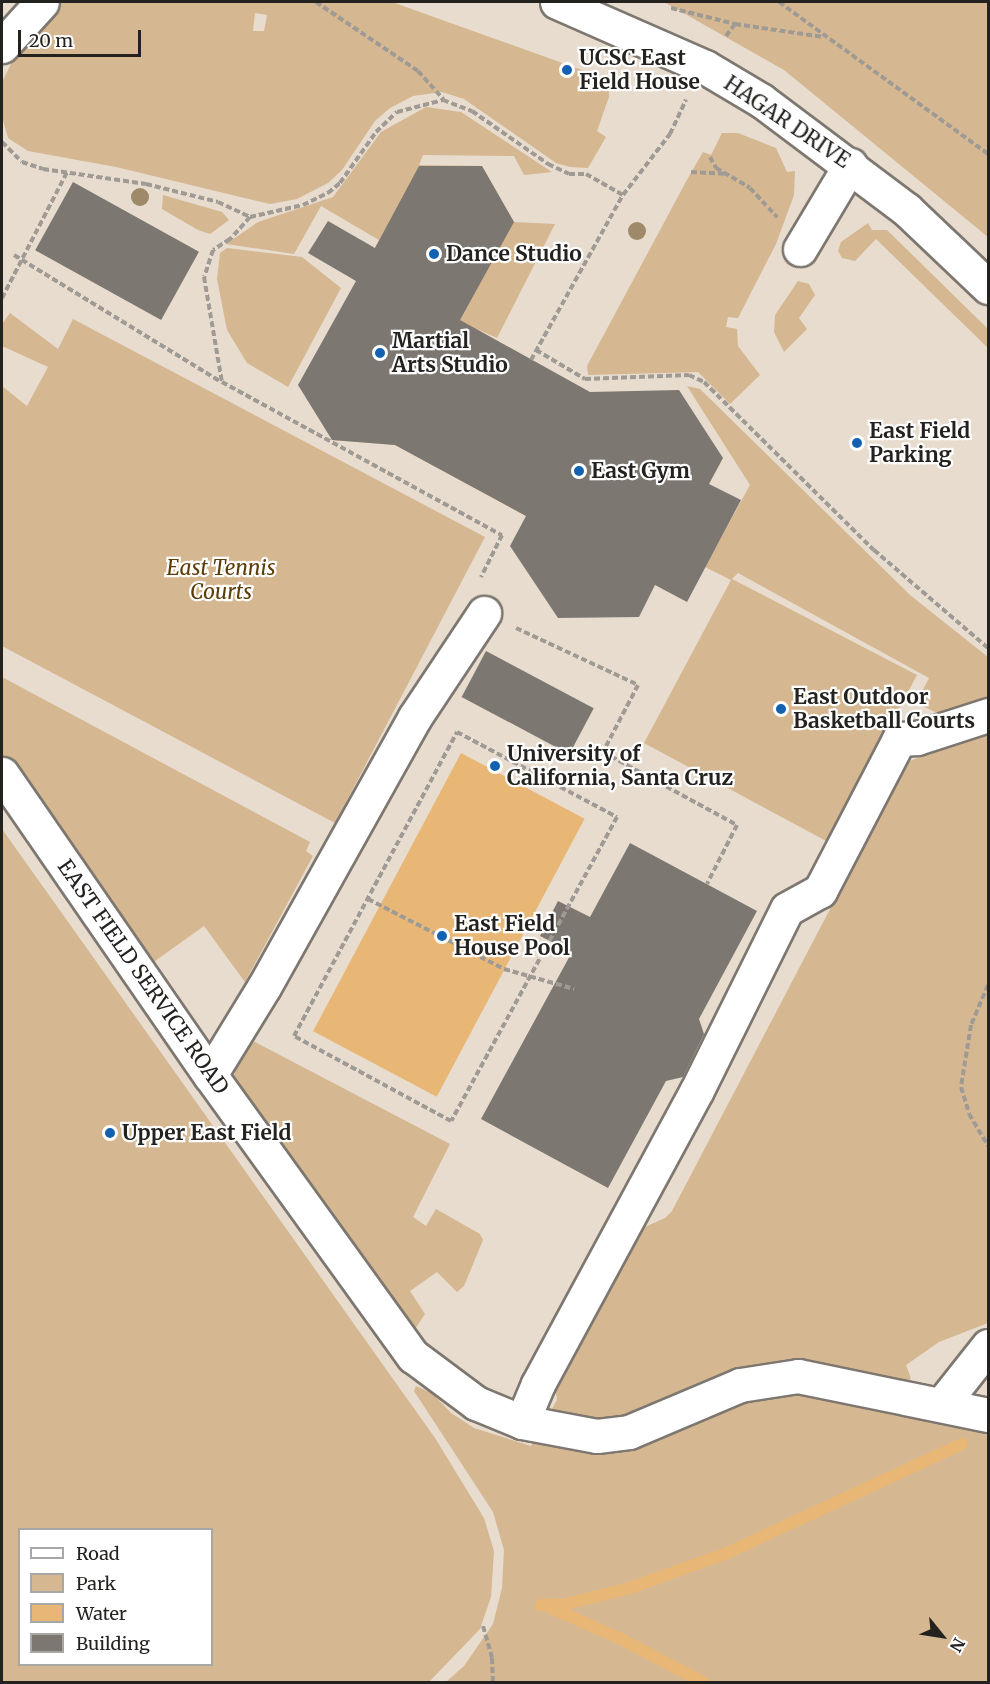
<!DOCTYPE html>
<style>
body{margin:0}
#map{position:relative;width:990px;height:1684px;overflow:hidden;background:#efe8e1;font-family:Merriweather,serif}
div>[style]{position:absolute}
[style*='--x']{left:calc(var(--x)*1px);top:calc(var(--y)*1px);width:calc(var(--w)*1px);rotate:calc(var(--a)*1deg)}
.built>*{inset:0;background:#e7dcce}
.green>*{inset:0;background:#d5b791}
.water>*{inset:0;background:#e8b776;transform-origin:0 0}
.stream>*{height:12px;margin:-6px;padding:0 6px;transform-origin:6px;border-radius:6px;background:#e8b776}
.building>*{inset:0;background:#7c7770;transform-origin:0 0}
.path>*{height:4px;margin-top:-2px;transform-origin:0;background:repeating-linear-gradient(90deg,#9f9a94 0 6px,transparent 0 9px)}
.roads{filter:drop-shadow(2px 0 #7d7770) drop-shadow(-2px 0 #7d7770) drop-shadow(0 2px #7d7770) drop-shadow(0 -2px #7d7770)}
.minor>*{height:33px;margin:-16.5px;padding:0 16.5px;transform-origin:16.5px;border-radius:16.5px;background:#fff}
.major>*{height:33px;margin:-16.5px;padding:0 16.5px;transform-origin:16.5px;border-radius:16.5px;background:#fff}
.trees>*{width:18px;height:18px;margin:-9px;border-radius:50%;background:#9e8969}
.dots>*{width:16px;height:16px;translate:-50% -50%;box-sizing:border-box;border:3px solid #fff;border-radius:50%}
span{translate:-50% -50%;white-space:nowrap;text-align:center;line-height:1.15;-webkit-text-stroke:4.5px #fff;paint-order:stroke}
.poi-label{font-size:21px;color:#24221f;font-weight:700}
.left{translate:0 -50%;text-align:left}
.street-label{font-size:21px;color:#24221f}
.park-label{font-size:21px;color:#5c3c06;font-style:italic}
.frame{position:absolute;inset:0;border:3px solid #24221f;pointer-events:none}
.legend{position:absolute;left:18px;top:1528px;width:195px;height:138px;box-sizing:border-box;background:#fff;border:2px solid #a7a7a5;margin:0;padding:8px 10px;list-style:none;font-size:18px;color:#24221f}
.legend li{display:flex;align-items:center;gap:12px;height:30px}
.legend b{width:30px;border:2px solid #a7a7a5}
.north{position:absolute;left:912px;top:1606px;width:60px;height:60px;-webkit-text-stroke:4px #fff;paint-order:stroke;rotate:120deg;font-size:16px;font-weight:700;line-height:24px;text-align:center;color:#24221f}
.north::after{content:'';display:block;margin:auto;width:21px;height:27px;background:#24221f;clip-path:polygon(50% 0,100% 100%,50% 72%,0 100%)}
.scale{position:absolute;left:18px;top:30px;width:123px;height:27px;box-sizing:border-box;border:3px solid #24221f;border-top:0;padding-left:8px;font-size:18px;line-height:21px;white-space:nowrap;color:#24221f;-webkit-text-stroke:4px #fff;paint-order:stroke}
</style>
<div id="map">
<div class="built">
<div style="clip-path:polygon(evenodd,2px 2px,988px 2px,988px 1682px,2px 1682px,2px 2px,20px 1530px,212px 1530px,212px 1664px,20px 1664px,20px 1530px)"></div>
</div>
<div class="green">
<div style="clip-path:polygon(evenodd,63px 2px,392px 2px,596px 75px,609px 83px,609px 97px,597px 131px,606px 137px,588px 168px,570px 167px,556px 163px,464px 99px,442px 92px,413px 96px,390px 108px,375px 121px,342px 170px,328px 183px,297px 199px,270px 204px,116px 167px,28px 151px,8px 138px,2px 117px,2px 82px,18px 50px,63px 2px,255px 13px,267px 15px,264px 31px,253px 31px,255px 13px)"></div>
<div style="clip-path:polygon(664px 2px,988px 2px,988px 237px,784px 70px)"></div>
<div style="clip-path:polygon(426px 107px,461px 112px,552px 172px,524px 175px,514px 156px,423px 155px,419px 165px,482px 166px,514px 222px,555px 224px,497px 338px,475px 328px,531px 360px,526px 516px,395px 445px,332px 440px,364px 268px,379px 240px,321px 206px,294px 254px,226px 244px,258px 222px,333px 197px,381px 132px)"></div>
<div style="clip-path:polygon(722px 133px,738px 133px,776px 148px,787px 172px,795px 171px,794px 195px,776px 244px,738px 318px,728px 317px,726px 327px,737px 329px,738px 346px,760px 375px,730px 404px,698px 372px,588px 375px,587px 366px,688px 178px,703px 152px,711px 155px)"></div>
<div style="clip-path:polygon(163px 195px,222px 212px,229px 220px,210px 234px,198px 230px,162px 209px)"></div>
<div style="clip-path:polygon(868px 223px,872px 230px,887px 230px,988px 329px,988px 348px,876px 239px,855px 261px,842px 258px,838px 251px,841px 242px)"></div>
<div style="clip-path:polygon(227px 248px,302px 257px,341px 288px,288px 387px,247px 363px,227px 330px,217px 279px,220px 253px)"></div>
<div style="clip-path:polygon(798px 281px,809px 284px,815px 295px,799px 318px,807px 329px,784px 352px,774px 332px,775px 315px)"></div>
<div style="clip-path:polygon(10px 313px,58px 349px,73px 319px,485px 537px,335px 823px,2px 646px,2px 386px,27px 406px,48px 367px,2px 346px,2px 324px)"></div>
<div style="clip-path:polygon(687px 386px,700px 389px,910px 595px,988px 657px,988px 698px,958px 712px,935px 712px,916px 703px,929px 678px,738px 573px,732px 579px,917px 675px,828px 842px,644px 743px,731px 580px,705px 567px,750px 485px)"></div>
<div style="clip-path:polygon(2px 677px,310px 842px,306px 851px,313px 856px,245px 982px,204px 926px,148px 966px,2px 759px)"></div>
<div style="clip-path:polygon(988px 731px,988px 1323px,939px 1342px,906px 1365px,911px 1379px,893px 1385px,988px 1429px,988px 1682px,446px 1682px,464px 1666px,493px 1624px,502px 1588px,504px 1550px,493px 1512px,414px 1391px,416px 1386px,432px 1393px,451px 1413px,474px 1428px,531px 1446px,557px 1400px,555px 1384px,636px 1231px,665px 1218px,672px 1211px,907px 762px)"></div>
<div style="clip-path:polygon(evenodd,2px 829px,435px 1438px,484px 1518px,494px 1551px,491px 1597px,480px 1629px,429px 1682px,2px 1682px,2px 829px,20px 1530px,212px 1530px,212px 1664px,20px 1664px,20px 1530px)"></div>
<div style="clip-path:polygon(253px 1041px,450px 1144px,413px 1217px,426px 1226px,436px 1209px,480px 1234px,483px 1240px,464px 1286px,457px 1292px,437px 1272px,410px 1291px,425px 1314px,415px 1329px,410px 1329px,233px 1081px,236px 1068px)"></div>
</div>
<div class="water">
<div style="left:461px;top:753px;width:140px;height:315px;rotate:28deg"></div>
</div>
<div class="stream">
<div style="--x:541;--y:1605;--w:25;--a:-2"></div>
<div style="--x:566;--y:1604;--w:66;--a:-14"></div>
<div style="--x:630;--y:1588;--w:103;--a:-19.8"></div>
<div style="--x:727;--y:1553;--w:259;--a:-24.9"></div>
<div style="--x:551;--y:1608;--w:77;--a:23.9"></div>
<div style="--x:621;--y:1639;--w:93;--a:27.7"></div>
</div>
<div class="building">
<div style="clip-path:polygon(419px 166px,482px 166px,514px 222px,460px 320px,590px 392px,679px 390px,723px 458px,709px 484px,741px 500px,687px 602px,655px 585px,639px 617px,558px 618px,510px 546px,526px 516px,395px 445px,332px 440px,298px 385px,356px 281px,308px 253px,328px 221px,375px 248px)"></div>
<div style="left:73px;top:182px;width:144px;height:78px;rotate:29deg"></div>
<div style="left:486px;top:651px;width:122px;height:52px;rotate:28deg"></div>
<div style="clip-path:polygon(630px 843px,757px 911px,699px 1019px,704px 1034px,683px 1077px,666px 1081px,608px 1188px,481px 1119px,572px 952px,540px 936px,558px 901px,590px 917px)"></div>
</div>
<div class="path">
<div style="--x:316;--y:2;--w:123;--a:34.1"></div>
<div style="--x:418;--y:71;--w:38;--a:48"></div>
<div style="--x:779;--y:2;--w:258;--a:36"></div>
<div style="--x:671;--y:8;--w:66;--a:14"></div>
<div style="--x:726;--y:36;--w:15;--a:-53"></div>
<div style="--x:735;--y:24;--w:90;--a:8.3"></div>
<div style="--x:2;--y:142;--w:28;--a:45"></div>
<div style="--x:22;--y:162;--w:22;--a:18"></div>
<div style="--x:43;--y:169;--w:104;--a:8.3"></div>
<div style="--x:146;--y:184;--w:74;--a:14"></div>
<div style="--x:218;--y:202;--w:35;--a:25"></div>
<div style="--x:250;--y:217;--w:54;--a:-12.8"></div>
<div style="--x:303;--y:205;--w:28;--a:-26"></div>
<div style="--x:328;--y:193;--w:16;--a:-40"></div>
<div style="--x:340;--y:183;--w:62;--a:-54.8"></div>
<div style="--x:376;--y:132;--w:29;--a:-44"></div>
<div style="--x:397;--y:112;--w:48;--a:-14.6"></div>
<div style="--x:443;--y:100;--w:31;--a:21"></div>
<div style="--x:472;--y:111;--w:93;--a:34.9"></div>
<div style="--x:548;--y:164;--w:23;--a:25"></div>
<div style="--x:569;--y:174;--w:17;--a:0"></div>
<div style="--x:586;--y:174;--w:43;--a:29.6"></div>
<div style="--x:623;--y:195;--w:77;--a:-52.4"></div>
<div style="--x:670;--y:134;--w:38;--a:-65"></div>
<div style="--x:710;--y:157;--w:13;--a:61"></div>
<div style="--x:716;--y:168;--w:39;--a:30"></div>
<div style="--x:750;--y:188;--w:40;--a:47"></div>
<div style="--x:691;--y:172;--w:33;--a:3"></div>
<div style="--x:250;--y:217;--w:30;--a:132"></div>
<div style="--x:230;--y:239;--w:20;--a:147"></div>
<div style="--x:213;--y:250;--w:28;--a:108"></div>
<div style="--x:204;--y:277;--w:107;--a:80.3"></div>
<div style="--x:222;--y:382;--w:319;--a:28.7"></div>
<div style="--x:502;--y:535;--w:47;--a:116.6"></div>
<div style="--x:14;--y:255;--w:243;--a:31.5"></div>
<div style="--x:2;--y:298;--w:142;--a:-62.7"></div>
<div style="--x:536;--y:350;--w:57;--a:30.6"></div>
<div style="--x:585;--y:379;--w:104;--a:-2.2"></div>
<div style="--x:689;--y:375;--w:17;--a:25"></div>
<div style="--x:704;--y:382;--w:239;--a:44.7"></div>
<div style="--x:874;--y:550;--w:150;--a:40.7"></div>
<div style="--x:531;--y:360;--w:189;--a:-60.9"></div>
<div style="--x:516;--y:628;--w:135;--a:25"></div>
<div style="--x:638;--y:685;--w:76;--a:117.6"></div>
<div style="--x:603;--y:752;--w:153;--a:28.6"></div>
<div style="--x:737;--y:825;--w:66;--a:117"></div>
<div style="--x:457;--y:732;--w:181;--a:28"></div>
<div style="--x:617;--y:817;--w:346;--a:118.6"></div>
<div style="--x:451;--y:1121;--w:179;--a:-151.6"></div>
<div style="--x:294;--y:1036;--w:345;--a:-61.8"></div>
<div style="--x:368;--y:899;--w:153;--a:27.2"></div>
<div style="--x:504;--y:969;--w:73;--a:15.9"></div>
<div style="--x:988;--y:985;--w:43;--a:113"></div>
<div style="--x:971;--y:1025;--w:63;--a:99.2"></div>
<div style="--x:961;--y:1087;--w:28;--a:73"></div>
<div style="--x:969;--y:1114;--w:37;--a:59"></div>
<div style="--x:483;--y:1626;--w:33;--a:74"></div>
<div style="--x:492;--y:1658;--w:24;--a:88"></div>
</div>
<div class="roads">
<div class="minor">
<div style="--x:2;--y:46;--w:59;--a:-47.7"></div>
<div style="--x:800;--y:249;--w:98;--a:-59.2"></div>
<div style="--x:2;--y:774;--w:366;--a:55.4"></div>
<div style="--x:210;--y:1075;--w:347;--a:54.2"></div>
<div style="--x:413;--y:1356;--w:79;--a:36.7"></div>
<div style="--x:476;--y:1403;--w:50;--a:22.4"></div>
<div style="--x:522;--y:1422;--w:76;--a:10.6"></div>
<div style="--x:597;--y:1436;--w:32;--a:-7"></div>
<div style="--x:629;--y:1432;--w:121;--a:-22.9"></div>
<div style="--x:740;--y:1385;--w:59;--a:-8.8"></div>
<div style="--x:798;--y:1376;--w:194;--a:11.6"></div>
<div style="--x:210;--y:1075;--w:103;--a:-58.5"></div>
<div style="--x:264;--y:987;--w:309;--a:-60.8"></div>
<div style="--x:415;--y:717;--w:125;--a:-56.4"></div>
<div style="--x:942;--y:1404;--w:74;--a:-51.6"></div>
<div style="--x:522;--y:1422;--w:41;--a:-67.2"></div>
<div style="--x:538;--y:1384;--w:332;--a:-61.6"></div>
<div style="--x:696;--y:1092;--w:204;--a:-63.6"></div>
<div style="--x:787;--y:909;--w:38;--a:-29"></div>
<div style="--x:820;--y:891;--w:171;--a:-62.5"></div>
<div style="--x:899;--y:739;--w:18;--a:-3"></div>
<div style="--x:917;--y:738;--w:75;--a:-17.9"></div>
</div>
<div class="major">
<div style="--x:557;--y:2;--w:162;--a:23.7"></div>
<div style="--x:705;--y:67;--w:66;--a:30.8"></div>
<div style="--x:762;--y:101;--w:181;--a:36.9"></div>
<div style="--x:907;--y:210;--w:112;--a:43.5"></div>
</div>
</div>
<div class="trees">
<div style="left:140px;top:197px"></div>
<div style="left:637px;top:231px"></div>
</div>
<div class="dots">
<div style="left:567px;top:70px;background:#1262b1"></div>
<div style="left:434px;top:254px;background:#1262b1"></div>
<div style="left:380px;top:353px;background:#1262b1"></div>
<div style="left:857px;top:443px;background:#1262b1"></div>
<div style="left:579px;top:471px;background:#1262b1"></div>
<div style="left:781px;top:709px;background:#1262b1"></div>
<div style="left:495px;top:766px;background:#1262b1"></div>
<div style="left:442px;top:936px;background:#1262b1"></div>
<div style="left:110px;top:1133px;background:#1262b1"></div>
</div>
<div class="poi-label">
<span class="left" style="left:579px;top:70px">UCSC East<br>Field House</span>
<span class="left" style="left:446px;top:254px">Dance Studio</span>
<span class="left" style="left:392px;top:353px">Martial<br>Arts Studio</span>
<span class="left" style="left:869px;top:443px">East Field<br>Parking</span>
<span class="left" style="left:591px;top:471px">East Gym</span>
<span class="left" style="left:793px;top:709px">East Outdoor<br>Basketball Courts</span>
<span class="left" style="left:507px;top:766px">University of<br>California, Santa Cruz</span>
<span class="left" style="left:454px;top:936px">East Field<br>House Pool</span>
<span class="left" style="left:122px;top:1133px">Upper East Field</span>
</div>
<div class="street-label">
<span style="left:787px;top:122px;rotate:34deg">HAGAR DRIVE</span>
<span style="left:143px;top:977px;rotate:55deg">EAST FIELD SERVICE ROAD</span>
</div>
<div class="park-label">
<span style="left:221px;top:580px">East Tennis<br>Courts</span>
</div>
<div class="frame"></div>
<ul class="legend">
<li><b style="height:8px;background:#fff"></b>Road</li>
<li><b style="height:16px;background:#d5b791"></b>Park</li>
<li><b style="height:16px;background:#e8b776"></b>Water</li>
<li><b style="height:16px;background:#7c7770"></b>Building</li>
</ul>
<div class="north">N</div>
<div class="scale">20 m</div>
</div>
